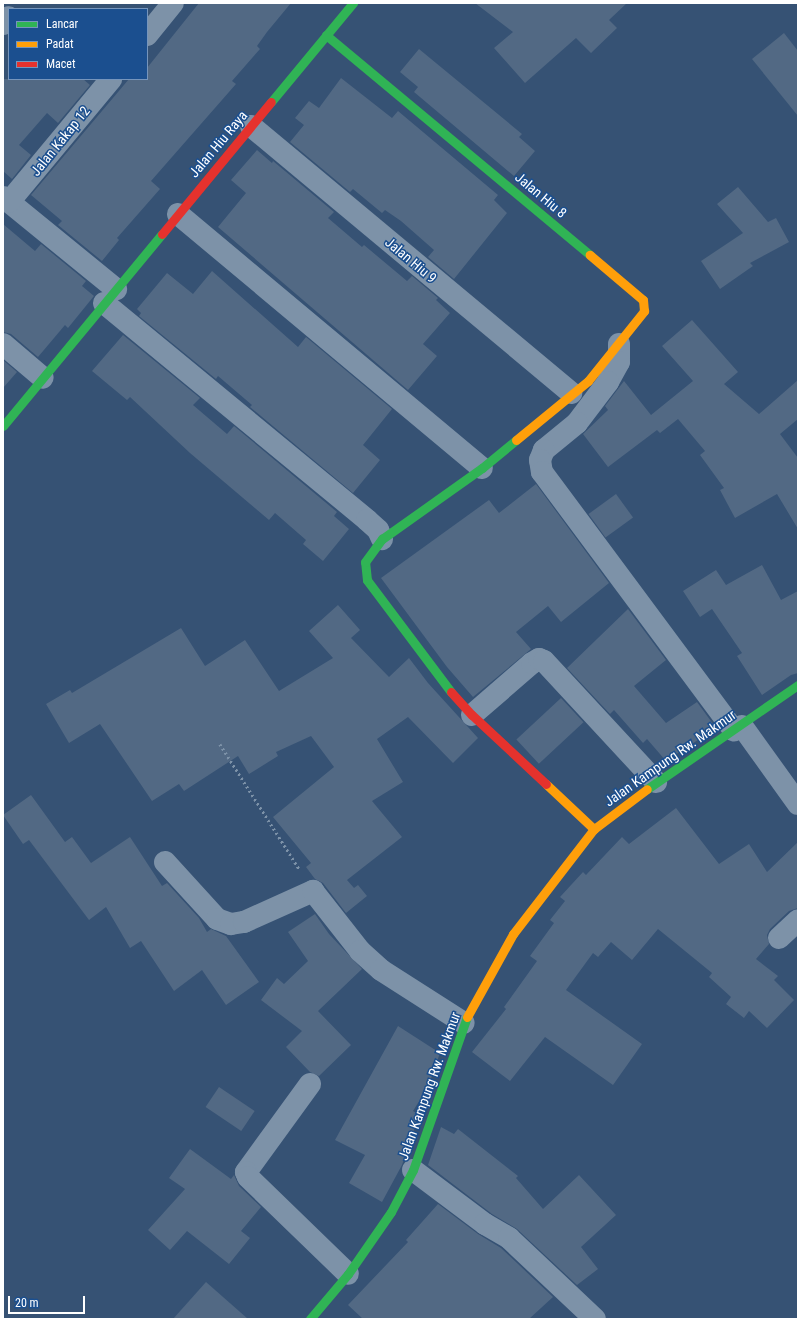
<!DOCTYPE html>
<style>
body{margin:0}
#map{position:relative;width:801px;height:1322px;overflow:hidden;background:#365274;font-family:"Roboto Condensed",sans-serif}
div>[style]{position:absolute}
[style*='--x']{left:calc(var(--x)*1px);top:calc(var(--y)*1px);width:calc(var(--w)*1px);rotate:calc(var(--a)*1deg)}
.building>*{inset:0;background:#526984;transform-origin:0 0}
.path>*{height:2.5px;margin-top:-1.25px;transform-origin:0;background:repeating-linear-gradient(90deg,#7d92a8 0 2px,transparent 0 5px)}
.street>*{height:22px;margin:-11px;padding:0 11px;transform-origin:11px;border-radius:11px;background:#7d92a8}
.fast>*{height:9px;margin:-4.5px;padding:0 4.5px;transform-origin:4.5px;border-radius:4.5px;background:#30b455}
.slow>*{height:9px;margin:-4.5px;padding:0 4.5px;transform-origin:4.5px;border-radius:4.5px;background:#ff9f0a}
.jam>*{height:9px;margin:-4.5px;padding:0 4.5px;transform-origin:4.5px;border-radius:4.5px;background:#e5322d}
span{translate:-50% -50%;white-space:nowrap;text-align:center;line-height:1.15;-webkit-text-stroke:3px #1b4f8f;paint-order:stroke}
.street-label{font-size:14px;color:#fff}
.frame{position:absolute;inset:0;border:4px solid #fff;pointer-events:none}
.legend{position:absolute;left:8px;top:8px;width:140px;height:72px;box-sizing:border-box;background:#1b4f8f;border:1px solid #7695bc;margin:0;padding:5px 7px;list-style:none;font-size:12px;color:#fff}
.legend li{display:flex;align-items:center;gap:8px;height:20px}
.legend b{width:20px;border:1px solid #7695bc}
.scale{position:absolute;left:8px;top:1296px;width:77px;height:18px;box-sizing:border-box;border:2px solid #fff;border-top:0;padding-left:5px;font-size:12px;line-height:14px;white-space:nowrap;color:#fff;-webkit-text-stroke:3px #1b4f8f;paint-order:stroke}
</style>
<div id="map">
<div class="building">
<div style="clip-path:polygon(199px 3px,291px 3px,267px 32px,257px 46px,260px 49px,232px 81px,236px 84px,151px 181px,160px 189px,117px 238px,119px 240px,102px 261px,58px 225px,62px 221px,31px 195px,129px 79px,147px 79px,147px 68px)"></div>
<div style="clip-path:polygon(475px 3px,627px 3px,609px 20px,617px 28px,591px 53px,576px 38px,525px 83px,494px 48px,513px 32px)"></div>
<div style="clip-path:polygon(784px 33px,798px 51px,798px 116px,752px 59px)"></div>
<div style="clip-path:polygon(419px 49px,522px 134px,519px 137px,535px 151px,514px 176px,414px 92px,418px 87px,400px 72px)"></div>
<div style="clip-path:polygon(341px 78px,392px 118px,398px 111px,498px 195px,494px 200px,507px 213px,454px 279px,428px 257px,434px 250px,401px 221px,385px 210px,382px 213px,353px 189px,350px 192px,290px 142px,304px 125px,295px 118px,309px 101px,319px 108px)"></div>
<div style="clip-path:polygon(3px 79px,83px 79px,90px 85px,58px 123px,47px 113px,19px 145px,31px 155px,12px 179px,3px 171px)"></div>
<div style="clip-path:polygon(257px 150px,272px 163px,273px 161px,334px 212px,328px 218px,362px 247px,364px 245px,407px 281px,412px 276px,438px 298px,436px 300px,450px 313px,423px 344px,437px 356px,408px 390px,218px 227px,246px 193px,231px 180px)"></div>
<div style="clip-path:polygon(738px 187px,768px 222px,776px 218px,789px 242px,750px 263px,753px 266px,720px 289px,701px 261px,743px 233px,717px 204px)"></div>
<div style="clip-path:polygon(3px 224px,35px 251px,41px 244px,86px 281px,82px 286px,94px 296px,68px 328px,65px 325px,38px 357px,11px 334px,3px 332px)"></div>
<div style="clip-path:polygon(212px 271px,298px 347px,306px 337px,392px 409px,363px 445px,380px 460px,353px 493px,250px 407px,252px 405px,218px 376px,216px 379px,139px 316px,141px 313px,137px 309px,167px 273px,193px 294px)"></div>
<div style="clip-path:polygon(692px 320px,738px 372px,724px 384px,759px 414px,798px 380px,798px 419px,780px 434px,798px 458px,798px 529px,777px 494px,735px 518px,720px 490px,724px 488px,700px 455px,705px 451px,678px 419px,660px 433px,657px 430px,608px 467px,583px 434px,608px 410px,605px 406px,624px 381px,651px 415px,693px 381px,662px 346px)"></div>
<div style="clip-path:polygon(123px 335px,200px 398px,193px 405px,227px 434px,234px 426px,337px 512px,334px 516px,349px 529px,323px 561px,303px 544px,306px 540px,275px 513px,269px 520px,190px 453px,130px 397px,127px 400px,92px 371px)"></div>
<div style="clip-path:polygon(3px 360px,17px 372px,3px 388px)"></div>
<div style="clip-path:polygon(536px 484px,609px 583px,561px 622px,548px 606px,516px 632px,531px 649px,473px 697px,447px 667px,381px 578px,489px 500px,499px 513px)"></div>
<div style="left:616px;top:494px;width:29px;height:34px;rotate:54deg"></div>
<div style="clip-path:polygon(762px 565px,781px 600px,798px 591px,798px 673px,791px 675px,762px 695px,737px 656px,742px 653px,712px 609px,700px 617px,683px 591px,716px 570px,726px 585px)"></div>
<div style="clip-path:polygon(338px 605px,360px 630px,351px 638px,389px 677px,409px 658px,428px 683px,478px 738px,453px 763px,408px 717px,377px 739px,403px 782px,372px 801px,402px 837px,347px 880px,354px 888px,358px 885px,367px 896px,346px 913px,323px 883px,315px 879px,306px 867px,311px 863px,273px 817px,334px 767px,311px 736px,276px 752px,278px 756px,249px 774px,238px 756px,184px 791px,179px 784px,152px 801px,100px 724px,69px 743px,46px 704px,70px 690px,72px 693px,181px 628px,205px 666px,245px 640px,279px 691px,333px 658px,309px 631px)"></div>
<div style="clip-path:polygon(628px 609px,666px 660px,634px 686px,666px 723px,697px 702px,716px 728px,666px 761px,647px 739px,643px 743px,614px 710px,610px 714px,567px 668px)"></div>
<div style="left:561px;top:698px;width:33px;height:61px;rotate:47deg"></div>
<div style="clip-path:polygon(31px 795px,65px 842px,72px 837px,91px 863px,130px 837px,162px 886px,167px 883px,199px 918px,207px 932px,211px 929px,226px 936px,259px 982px,226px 1005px,202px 970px,174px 991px,141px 941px,130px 948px,106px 907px,89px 920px,29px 840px,23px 844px,3px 815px)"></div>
<div style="clip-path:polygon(676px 808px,719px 864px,749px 844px,767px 872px,798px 842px,798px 908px,789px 911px,770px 929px,767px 935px,769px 944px,756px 959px,778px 976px,774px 980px,794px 1000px,767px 1028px,749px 1011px,744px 1018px,726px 1004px,731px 997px,709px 977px,712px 973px,658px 929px,632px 960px,611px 942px,598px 957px,593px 953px,566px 990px,642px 1044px,613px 1085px,545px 1037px,510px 1081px,472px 1052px,506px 1009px,504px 1007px,537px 961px,530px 956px,554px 923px,550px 920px,565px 901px,560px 897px,583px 872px,586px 875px,622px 837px,629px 844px)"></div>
<div style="clip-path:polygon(315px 914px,329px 934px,362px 969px,318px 1011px,351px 1045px,319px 1076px,310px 1072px,286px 1047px,302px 1031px,261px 1000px,277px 978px,284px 984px,308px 961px,288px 932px)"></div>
<div style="clip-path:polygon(398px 1026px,440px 1053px,428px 1087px,413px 1111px,419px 1115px,402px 1165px,382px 1202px,349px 1183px,365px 1155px,335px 1140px)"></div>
<div style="left:219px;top:1087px;width:43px;height:24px;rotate:34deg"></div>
<div style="clip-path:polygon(441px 1127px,454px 1134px,458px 1129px,518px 1176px,516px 1178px,543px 1209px,579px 1175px,616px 1215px,581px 1247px,598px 1269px,577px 1285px,517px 1229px,492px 1214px,428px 1165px)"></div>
<div style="clip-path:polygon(190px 1149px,231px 1179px,234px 1175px,239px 1186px,261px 1207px,241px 1231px,250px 1238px,229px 1264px,187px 1231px,170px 1250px,148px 1230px,185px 1189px,169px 1178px)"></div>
<div style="clip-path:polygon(438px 1204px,478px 1234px,501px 1248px,553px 1297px,529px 1319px,363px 1319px,348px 1305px,408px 1242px,406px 1240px)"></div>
<div style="clip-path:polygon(206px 1282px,248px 1319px,173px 1319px)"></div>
</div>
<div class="path">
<div style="--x:220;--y:744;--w:149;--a:57.6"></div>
</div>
<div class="street">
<div style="--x:3;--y:24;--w:9;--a:-49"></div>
<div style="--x:147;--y:35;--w:41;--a:-50.9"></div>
<div style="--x:251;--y:126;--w:417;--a:39.8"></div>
<div style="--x:3;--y:197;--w:146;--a:39.2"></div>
<div style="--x:9;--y:202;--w:160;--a:-50.3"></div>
<div style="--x:178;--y:214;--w:396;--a:39.9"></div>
<div style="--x:104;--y:303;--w:341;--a:39.5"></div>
<div style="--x:367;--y:520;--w:15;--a:42"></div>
<div style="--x:378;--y:530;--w:10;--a:66"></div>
<div style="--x:3;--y:344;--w:52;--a:40.4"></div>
<div style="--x:619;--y:344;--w:18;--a:90"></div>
<div style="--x:619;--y:362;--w:23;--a:119"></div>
<div style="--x:608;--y:382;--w:51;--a:127.1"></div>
<div style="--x:577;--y:423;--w:43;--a:140.7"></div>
<div style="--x:544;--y:450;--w:11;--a:112"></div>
<div style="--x:540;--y:460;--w:12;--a:81"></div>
<div style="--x:542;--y:472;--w:322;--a:53.4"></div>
<div style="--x:472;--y:715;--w:79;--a:-40.9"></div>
<div style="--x:532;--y:663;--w:8;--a:-30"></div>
<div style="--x:539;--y:659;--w:5;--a:22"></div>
<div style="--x:544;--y:661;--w:165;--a:47.2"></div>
<div style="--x:742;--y:726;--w:96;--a:54.3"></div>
<div style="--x:165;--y:862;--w:77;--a:47.6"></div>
<div style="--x:217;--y:919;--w:15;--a:20"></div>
<div style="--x:231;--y:924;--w:13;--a:-9"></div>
<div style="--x:244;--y:922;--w:76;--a:-24.2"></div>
<div style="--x:313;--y:891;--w:76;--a:51.9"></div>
<div style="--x:360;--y:951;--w:28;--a:42"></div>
<div style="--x:381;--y:970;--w:98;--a:32.6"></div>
<div style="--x:779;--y:938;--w:26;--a:-43"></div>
<div style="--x:310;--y:1084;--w:109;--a:126"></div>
<div style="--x:246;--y:1172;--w:5;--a:68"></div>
<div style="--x:248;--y:1177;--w:139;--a:44.1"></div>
<div style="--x:413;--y:1170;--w:90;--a:36.9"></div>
<div style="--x:485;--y:1224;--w:28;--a:30"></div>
<div style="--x:509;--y:1238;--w:118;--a:43.3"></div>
</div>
<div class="fast">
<div style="--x:326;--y:35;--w:344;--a:39.8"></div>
<div style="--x:271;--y:102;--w:129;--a:-50.4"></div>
<div style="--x:3;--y:426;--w:249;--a:-50.4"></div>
<div style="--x:451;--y:692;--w:140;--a:-126.9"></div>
<div style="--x:367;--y:580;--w:18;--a:-96"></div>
<div style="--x:365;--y:562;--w:29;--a:-54"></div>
<div style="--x:382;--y:539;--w:123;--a:-35.4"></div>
<div style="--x:482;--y:468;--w:44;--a:-39.5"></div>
<div style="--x:647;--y:789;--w:183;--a:-34.6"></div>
<div style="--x:310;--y:1319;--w:59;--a:-49.8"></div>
<div style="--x:348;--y:1274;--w:75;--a:-55.3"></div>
<div style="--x:391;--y:1212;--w:47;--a:-62.4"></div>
<div style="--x:413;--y:1170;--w:162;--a:-70.6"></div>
</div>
<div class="slow">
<div style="--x:516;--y:440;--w:93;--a:-39.3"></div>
<div style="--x:588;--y:381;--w:90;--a:-51.3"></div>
<div style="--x:644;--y:311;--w:11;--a:-95"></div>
<div style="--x:643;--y:300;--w:70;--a:-139.7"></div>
<div style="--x:546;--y:784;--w:66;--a:43.2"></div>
<div style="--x:467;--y:1017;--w:95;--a:-61"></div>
<div style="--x:513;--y:934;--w:133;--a:-52.4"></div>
<div style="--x:594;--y:829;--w:66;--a:-37"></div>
</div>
<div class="jam">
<div style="--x:162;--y:234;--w:171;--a:-50.5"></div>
<div style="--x:451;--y:692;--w:31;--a:48"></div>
<div style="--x:472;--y:715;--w:101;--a:43"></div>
</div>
<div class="street-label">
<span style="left:60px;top:141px;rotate:-51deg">Jalan Kakap 12</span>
<span style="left:218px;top:144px;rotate:-50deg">Jalan Hiu Raya</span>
<span style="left:541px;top:195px;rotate:40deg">Jalan Hiu 8</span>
<span style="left:411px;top:260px;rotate:40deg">Jalan Hiu 9</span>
<span style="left:670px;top:758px;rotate:-35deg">Jalan Kampung Rw. Makmur</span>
<span style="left:429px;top:1086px;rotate:-70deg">Jalan Kampung Rw. Makmur</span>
</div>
<div class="frame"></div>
<ul class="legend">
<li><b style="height:5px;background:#30b455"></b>Lancar</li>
<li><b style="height:5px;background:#ff9f0a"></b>Padat</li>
<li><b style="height:5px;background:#e5322d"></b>Macet</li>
</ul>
<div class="scale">20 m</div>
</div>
